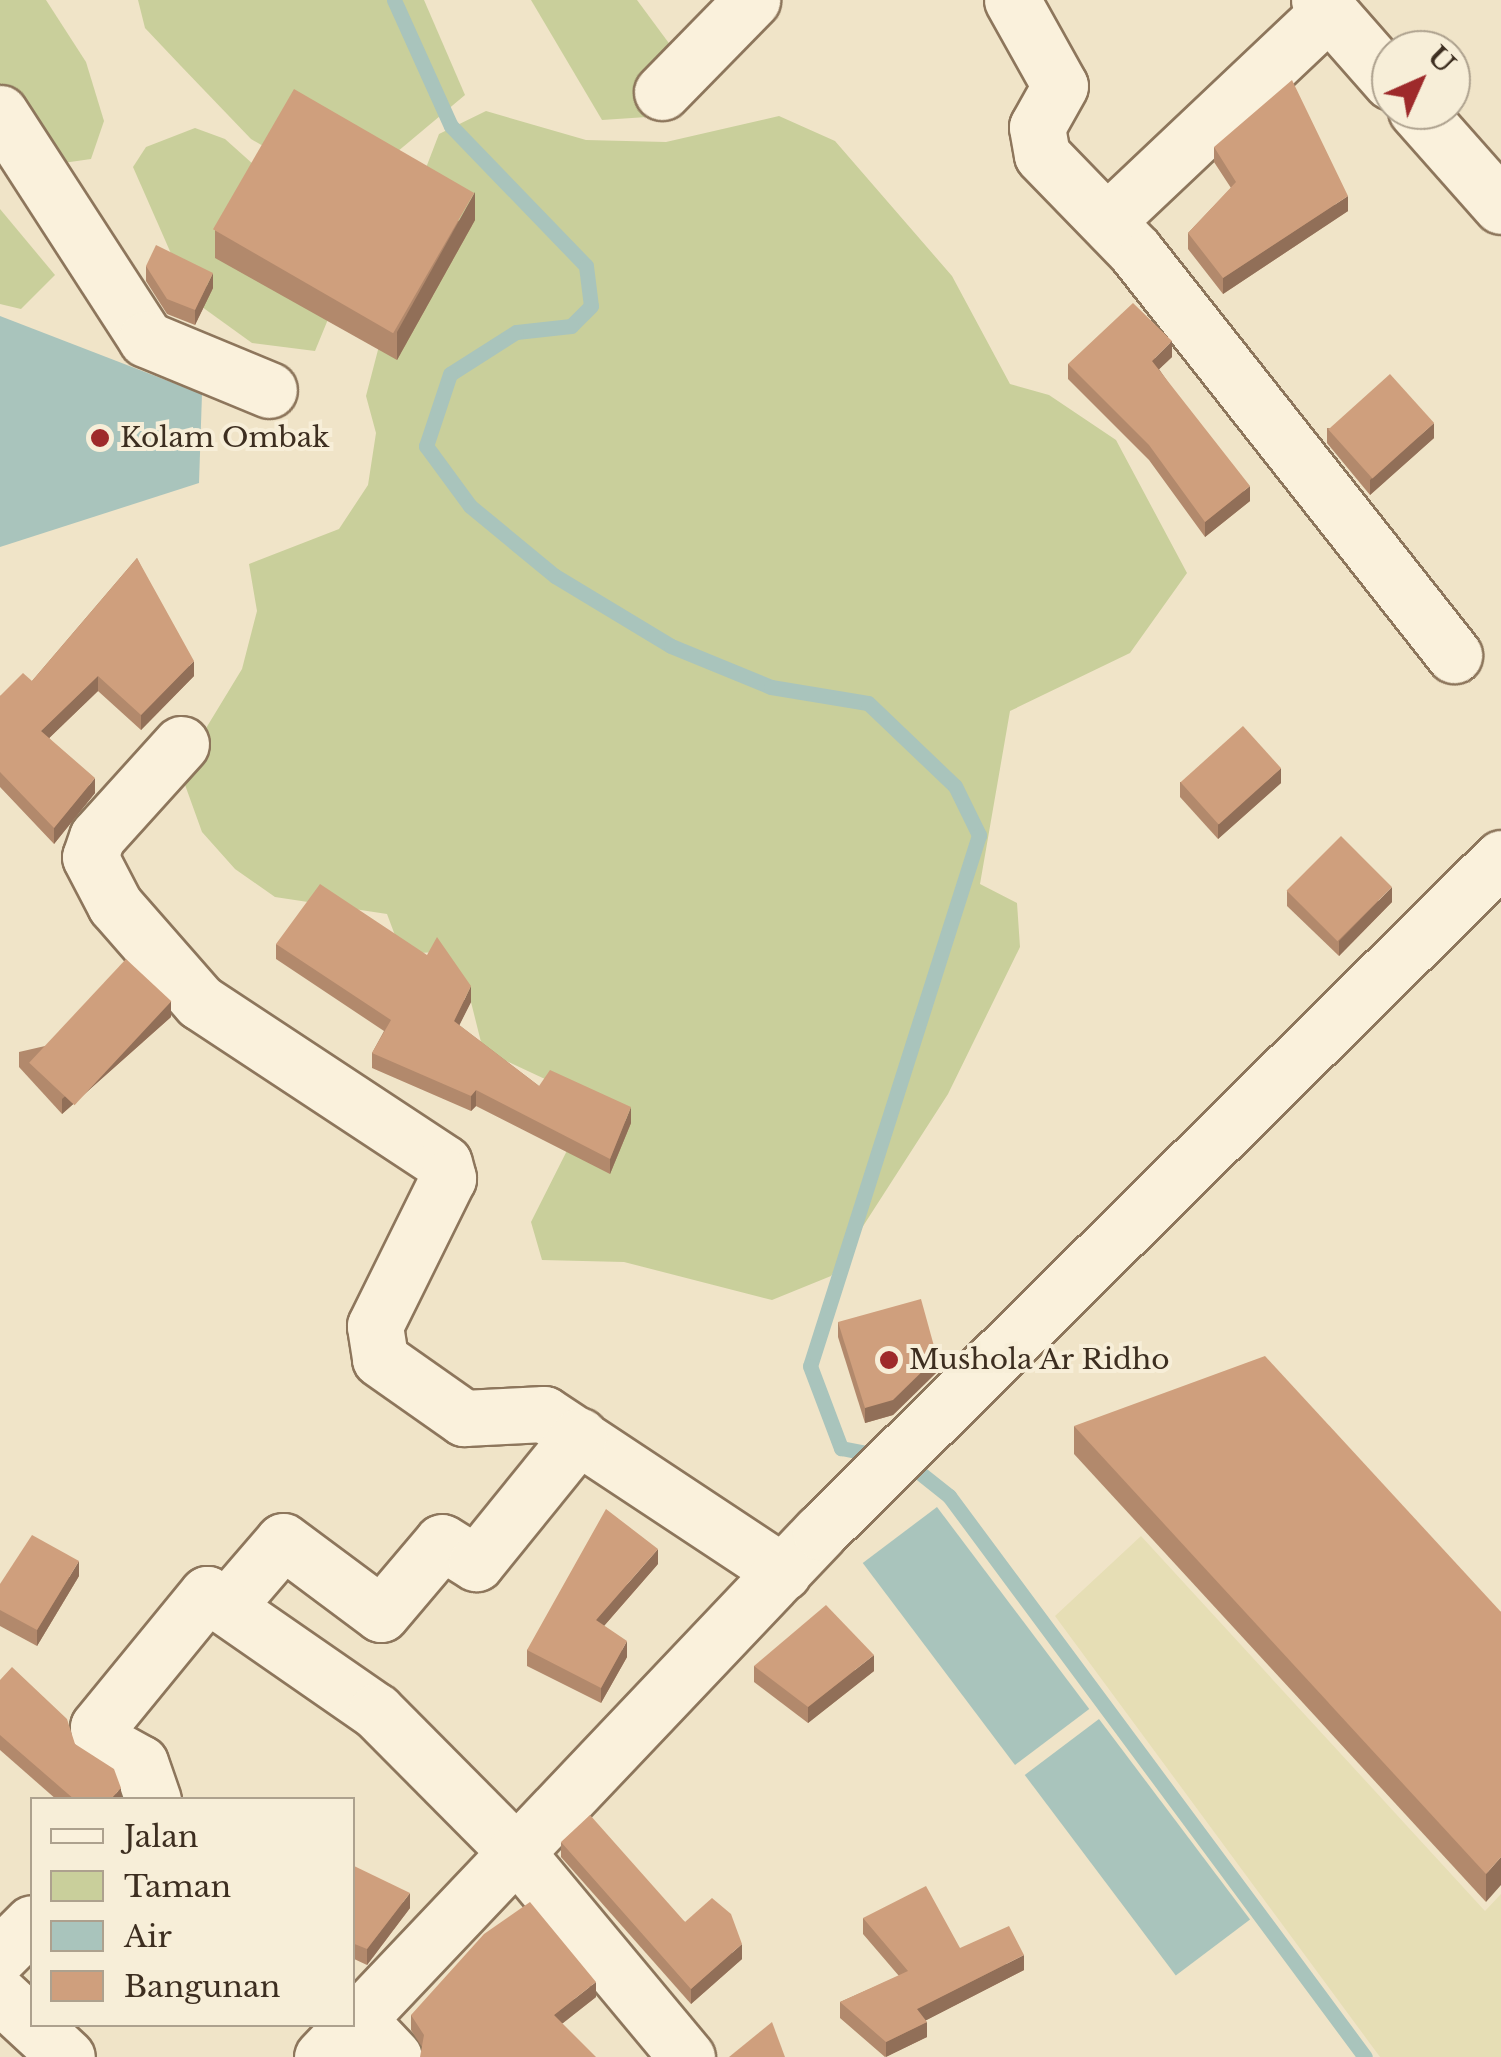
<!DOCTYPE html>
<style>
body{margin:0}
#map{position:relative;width:1501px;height:2057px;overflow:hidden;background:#f0e4c8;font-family:"Libre Baskerville",serif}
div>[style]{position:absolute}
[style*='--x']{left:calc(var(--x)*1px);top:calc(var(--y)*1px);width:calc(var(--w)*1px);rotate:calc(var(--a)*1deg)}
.farmland>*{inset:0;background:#e6deb5}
.green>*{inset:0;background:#c9cf9b}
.water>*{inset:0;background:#a9c4bc;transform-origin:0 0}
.stream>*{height:15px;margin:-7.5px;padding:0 7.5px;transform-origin:7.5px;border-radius:7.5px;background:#a9c4bc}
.roads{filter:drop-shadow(2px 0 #8d765c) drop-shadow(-2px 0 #8d765c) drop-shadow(0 2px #8d765c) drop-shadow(0 -2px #8d765c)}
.minor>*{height:55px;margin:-27.5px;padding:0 27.5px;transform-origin:27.5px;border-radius:27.5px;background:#faf1dc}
.wall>*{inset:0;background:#b2896c}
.shaded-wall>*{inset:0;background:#916f58}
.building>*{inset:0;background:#cf9f7d;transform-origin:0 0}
.dots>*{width:28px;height:28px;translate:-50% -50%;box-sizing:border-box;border:5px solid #f7eed8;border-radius:50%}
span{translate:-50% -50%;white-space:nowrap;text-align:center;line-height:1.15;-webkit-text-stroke:8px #f7eed8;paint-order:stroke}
.poi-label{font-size:28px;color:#3d2e20}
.left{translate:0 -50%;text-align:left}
.legend{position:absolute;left:30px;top:1797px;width:325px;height:230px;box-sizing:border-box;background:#f7eed8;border:2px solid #ada18e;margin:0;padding:12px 18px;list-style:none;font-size:30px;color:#3d2e20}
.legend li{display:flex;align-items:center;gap:20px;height:50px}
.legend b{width:50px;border:2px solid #ada18e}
.north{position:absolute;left:1371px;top:30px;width:100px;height:100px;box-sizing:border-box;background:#f7eed8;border:2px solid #ada18e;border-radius:50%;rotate:45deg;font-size:28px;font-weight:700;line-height:40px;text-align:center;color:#3d2e20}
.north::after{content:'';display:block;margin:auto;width:35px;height:45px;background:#9e2a2b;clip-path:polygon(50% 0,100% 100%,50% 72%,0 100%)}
</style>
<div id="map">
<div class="farmland">
<div style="clip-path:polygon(1141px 1536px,1485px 1911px,1501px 1894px,1501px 2057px,1380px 2057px,1055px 1616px)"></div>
</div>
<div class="green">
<div style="clip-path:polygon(0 0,46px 0,86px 62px,104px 121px,91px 159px,56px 164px,0 87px)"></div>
<div style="clip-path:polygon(138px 0,424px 0,465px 95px,397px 152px,291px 162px,251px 139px,180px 65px,145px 28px)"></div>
<div style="clip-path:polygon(531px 0,637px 0,671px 46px,647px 117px,602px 120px)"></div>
<div style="clip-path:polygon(486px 111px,586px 140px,666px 142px,779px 116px,835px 141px,952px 276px,1010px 384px,1049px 395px,1116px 440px,1187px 573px,1130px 653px,1010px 711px,980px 884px,1017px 903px,1020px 947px,948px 1094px,831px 1276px,772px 1300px,624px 1262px,542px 1260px,531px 1222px,592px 1101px,483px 1050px,471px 1002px,437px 952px,402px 954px,387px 914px,275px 897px,235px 869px,202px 832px,180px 771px,242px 669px,257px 611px,249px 564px,339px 529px,368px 485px,376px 433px,366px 396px,424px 173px,439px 134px)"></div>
<div style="clip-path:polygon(195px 128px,225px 139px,272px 181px,331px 312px,315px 351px,252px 343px,191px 299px,133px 167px,146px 147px)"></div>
<div style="clip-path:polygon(0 209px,55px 275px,21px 309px,0 304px)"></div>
</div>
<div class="water">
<div style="clip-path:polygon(0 316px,202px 394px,199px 483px,0 547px)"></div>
<div style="left:937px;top:1507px;width:253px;height:93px;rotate:53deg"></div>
<div style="left:1099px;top:1719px;width:251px;height:93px;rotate:53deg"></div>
</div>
<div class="stream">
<div style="--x:394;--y:0;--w:138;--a:65.7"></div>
<div style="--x:451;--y:126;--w:194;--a:46"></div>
<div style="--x:586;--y:266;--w:40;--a:82.9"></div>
<div style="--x:591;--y:306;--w:28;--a:135"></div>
<div style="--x:571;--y:326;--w:55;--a:173.8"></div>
<div style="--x:516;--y:332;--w:78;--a:147.5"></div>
<div style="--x:450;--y:374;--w:76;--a:108.4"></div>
<div style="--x:426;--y:446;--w:74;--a:53.7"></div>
<div style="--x:470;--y:506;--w:110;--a:39.5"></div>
<div style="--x:555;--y:576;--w:135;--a:31.1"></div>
<div style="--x:671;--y:646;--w:108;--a:22.3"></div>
<div style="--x:771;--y:687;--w:98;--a:9.4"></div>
<div style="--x:868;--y:703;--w:120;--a:43.7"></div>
<div style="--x:955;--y:786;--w:55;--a:63.9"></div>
<div style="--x:979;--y:835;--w:557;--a:107.65"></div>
<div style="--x:810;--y:1366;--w:88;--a:69.3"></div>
<div style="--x:841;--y:1448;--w:37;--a:11"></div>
<div style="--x:905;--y:1461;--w:56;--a:38.5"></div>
<div style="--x:949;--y:1496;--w:698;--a:53.44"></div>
</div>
<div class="roads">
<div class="minor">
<div style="--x:1012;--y:0;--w:98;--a:60.8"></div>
<div style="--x:1060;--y:86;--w:47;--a:119.3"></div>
<div style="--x:1037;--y:127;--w:28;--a:80"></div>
<div style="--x:1042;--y:155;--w:134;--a:45.9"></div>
<div style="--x:1135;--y:251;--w:515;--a:51.71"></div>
<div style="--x:1319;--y:0;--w:109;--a:48.7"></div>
<div style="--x:662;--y:92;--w:129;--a:-45.6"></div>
<div style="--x:1416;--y:110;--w:128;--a:48.5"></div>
<div style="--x:0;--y:113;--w:269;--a:57.1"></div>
<div style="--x:146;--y:339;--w:133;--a:22.5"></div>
<div style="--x:1107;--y:221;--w:306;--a:-43.4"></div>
<div style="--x:181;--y:744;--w:125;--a:132.1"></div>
<div style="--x:97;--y:837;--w:21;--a:109"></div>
<div style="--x:90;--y:857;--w:54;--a:62.5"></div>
<div style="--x:115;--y:905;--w:129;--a:48.8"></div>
<div style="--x:200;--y:1002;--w:292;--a:33.4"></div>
<div style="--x:444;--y:1163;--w:16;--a:75"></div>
<div style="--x:448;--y:1178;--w:165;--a:116.3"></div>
<div style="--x:375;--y:1326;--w:33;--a:81"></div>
<div style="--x:380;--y:1359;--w:103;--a:35.1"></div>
<div style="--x:464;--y:1418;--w:80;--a:-2.9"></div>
<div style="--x:544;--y:1414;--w:287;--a:33.5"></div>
<div style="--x:228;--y:1605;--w:84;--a:-49.3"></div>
<div style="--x:283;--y:1541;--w:122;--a:36.7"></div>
<div style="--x:381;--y:1614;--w:94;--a:-49.7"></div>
<div style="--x:442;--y:1542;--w:40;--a:32"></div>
<div style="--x:476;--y:1563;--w:164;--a:-51"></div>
<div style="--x:153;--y:1800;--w:39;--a:-109"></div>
<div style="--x:140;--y:1763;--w:46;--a:-151.2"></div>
<div style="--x:100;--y:1741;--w:14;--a:-98"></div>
<div style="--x:98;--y:1727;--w:172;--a:-50.7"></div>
<div style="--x:207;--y:1594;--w:206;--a:34.7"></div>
<div style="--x:376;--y:1711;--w:199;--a:45.2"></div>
<div style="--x:516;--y:1852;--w:267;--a:50.2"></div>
<div style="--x:0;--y:1955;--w:45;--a:-45"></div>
<div style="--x:0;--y:1995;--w:91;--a:42.8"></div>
<div style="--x:358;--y:2019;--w:52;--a:46.5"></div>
<div style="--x:322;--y:2057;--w:724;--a:-46.51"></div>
<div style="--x:820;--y:1532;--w:958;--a:-44.7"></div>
</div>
</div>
<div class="wall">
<div style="clip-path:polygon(1214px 147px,1348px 211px,1223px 294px,1188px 249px,1188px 233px,1231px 188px,1214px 162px)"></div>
<div style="clip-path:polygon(475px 220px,397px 360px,215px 258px,215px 230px)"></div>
<div style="clip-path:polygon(146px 266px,213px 288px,195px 325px,167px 314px,146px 281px)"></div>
<div style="clip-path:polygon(1172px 357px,1159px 369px,1250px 501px,1205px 537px,1149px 460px,1068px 379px,1068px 364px)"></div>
<div style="clip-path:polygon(1327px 428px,1434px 438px,1370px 495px,1327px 443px)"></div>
<div style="clip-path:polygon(137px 558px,194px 676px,141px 730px,98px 691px,49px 738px,95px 793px,54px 844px,0 787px,0 696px,32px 681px)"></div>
<div style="clip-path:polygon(1180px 782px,1281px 783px,1218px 839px,1180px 797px)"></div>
<div style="clip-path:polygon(1287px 891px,1392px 902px,1339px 956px,1287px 906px)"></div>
<div style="clip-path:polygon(276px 944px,471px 1002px,459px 1025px,539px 1086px,631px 1123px,610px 1174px,476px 1106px,471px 1111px,372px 1068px,372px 1053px,384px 1031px,276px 959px)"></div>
<div style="clip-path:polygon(171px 1017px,62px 1114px,19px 1067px,19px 1052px)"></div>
<div style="clip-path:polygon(838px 1322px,937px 1372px,893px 1415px,865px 1423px,838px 1337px)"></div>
<div style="clip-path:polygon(1074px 1426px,1501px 1612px,1486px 1902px,1074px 1454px)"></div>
<div style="clip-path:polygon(658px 1564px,604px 1626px,627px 1657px,601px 1703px,527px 1666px,527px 1650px)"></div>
<div style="clip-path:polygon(79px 1576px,37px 1646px,0 1626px,0 1584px)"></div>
<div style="clip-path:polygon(754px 1666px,874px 1671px,808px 1723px,754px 1682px)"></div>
<div style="clip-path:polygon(0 1680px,75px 1744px,121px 1800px,57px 1800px,0 1750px)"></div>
<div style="clip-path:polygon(561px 1842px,685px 1922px,742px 1959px,691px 2004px,561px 1857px)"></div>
<div style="clip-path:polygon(352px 1865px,410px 1908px,367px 1965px,352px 1958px)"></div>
<div style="clip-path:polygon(863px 1918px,960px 1948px,1024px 1970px,926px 2020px,927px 2037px,885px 2057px,840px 2018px,840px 2002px,899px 1976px,863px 1934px)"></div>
<div style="clip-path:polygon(596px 1997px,563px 2023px,422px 2047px,411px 2030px,411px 2015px)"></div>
</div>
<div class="shaded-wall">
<div style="clip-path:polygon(475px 192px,475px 220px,397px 360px,397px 332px)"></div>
<div style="clip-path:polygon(1348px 196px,1348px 211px,1223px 294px,1223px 278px)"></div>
<div style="clip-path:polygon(213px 273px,213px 288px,195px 325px,195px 310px)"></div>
<div style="clip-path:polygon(1172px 341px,1172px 357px,1152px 376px,1152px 361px)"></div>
<div style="clip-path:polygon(1434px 423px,1434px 438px,1370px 495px,1370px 480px)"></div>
<div style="clip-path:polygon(1250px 486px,1250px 501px,1205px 537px,1205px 522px)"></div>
<div style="clip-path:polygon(194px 661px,194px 676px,141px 730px,141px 715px)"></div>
<div style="clip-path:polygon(98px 676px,98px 691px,41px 746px,41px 731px)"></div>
<div style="clip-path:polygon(1281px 768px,1281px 783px,1218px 839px,1218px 824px)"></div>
<div style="clip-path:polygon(95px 778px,95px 793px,54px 844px,54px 828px)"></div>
<div style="clip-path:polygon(1392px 887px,1392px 902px,1339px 956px,1339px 941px)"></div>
<div style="clip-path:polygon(471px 986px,471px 1002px,454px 1036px,454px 1021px)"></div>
<div style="clip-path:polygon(171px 1001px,171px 1017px,62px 1114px,62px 1099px)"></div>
<div style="clip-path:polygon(476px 1090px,476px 1106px,471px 1111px,471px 1096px)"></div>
<div style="clip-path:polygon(631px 1107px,631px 1123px,610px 1174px,610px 1159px)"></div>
<div style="clip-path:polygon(937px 1357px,937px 1372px,893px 1415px,865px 1423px,865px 1408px)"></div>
<div style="clip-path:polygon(658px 1549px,658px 1564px,596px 1635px,596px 1620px)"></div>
<div style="clip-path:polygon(79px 1561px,79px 1576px,37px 1646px,37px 1630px)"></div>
<div style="clip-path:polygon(627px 1641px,627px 1657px,601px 1703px,601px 1688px)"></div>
<div style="clip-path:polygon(874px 1655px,874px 1671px,808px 1723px,808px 1707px)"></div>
<div style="clip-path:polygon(121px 1788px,121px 1800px,110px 1800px)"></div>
<div style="clip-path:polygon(1501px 1857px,1501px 1885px,1486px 1902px,1486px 1874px)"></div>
<div style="clip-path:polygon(410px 1893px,410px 1908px,367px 1965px,367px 1949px)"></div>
<div style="clip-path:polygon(742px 1944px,742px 1959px,691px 2004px,691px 1989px)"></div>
<div style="clip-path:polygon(1024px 1955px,1024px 1970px,917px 2025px,917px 2009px)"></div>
<div style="clip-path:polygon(596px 1982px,596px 1997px,554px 2030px,554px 2015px)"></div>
<div style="clip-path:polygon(927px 2022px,927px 2037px,886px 2057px,886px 2042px)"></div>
</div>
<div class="building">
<div style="clip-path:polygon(1292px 80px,1348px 196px,1223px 278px,1188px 233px,1236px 182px,1214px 147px)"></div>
<div style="left:294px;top:89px;width:208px;height:162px;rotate:30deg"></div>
<div style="clip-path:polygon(156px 245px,213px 273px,195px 310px,167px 299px,146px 266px)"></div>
<div style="clip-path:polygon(1133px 303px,1172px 341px,1152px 361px,1250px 486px,1205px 522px,1149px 445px,1068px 364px)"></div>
<div style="left:1390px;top:374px;width:66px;height:83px;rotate:48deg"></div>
<div style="clip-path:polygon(137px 558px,194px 661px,141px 715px,98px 676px,41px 731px,95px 778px,54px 828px,0 772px,0 696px,23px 673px,32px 681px)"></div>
<div style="left:1243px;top:726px;width:57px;height:84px;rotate:48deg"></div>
<div style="left:1341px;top:836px;width:72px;height:77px;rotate:45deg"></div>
<div style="clip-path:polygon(320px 884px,427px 955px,437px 937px,471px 986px,454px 1021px,539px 1086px,550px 1070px,631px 1107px,610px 1159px,476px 1090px,471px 1096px,372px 1053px,391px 1020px,276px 944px)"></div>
<div style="left:126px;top:959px;width:62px;height:142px;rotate:43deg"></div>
<div style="clip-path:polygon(921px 1299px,937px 1357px,893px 1400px,865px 1408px,838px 1322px)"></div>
<div style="clip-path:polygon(1265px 1356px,1501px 1612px,1501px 1857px,1486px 1874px,1074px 1426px)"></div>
<div style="clip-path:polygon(606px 1509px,658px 1549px,596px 1620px,627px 1641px,601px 1688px,527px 1650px)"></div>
<div style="clip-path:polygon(32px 1535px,79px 1561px,37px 1630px,0 1610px,0 1584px)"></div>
<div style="clip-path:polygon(826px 1605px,874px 1655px,808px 1707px,754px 1666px)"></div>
<div style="clip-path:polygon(12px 1667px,67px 1719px,75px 1744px,114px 1769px,121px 1788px,110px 1800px,75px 1800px,0 1735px,0 1680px)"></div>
<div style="clip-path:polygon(590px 1815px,685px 1922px,712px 1898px,731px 1914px,742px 1944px,691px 1989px,561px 1842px)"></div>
<div style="clip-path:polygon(352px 1865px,410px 1893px,367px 1949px,352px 1943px)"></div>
<div style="clip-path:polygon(926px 1886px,960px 1948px,1009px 1926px,1024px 1955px,917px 2009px,927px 2022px,886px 2042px,840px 2002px,908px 1971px,863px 1918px)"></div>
<div style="clip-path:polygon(530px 1902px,596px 1982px,554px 2015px,596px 2057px,420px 2057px,424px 2035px,411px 2015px,484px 1934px)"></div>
<div style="clip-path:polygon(772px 2022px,785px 2057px,729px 2057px)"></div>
</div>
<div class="dots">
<div style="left:100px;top:438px;background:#9e2a2b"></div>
<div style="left:889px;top:1360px;background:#9e2a2b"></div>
</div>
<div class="poi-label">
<span class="left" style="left:120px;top:438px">Kolam Ombak</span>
<span class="left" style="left:909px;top:1360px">Mushola Ar Ridho</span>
</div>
<ul class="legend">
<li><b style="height:12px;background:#faf1dc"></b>Jalan</li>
<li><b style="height:28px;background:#c9cf9b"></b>Taman</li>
<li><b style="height:28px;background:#a9c4bc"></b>Air</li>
<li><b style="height:28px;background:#cf9f7d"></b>Bangunan</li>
</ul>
<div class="north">U</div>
</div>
